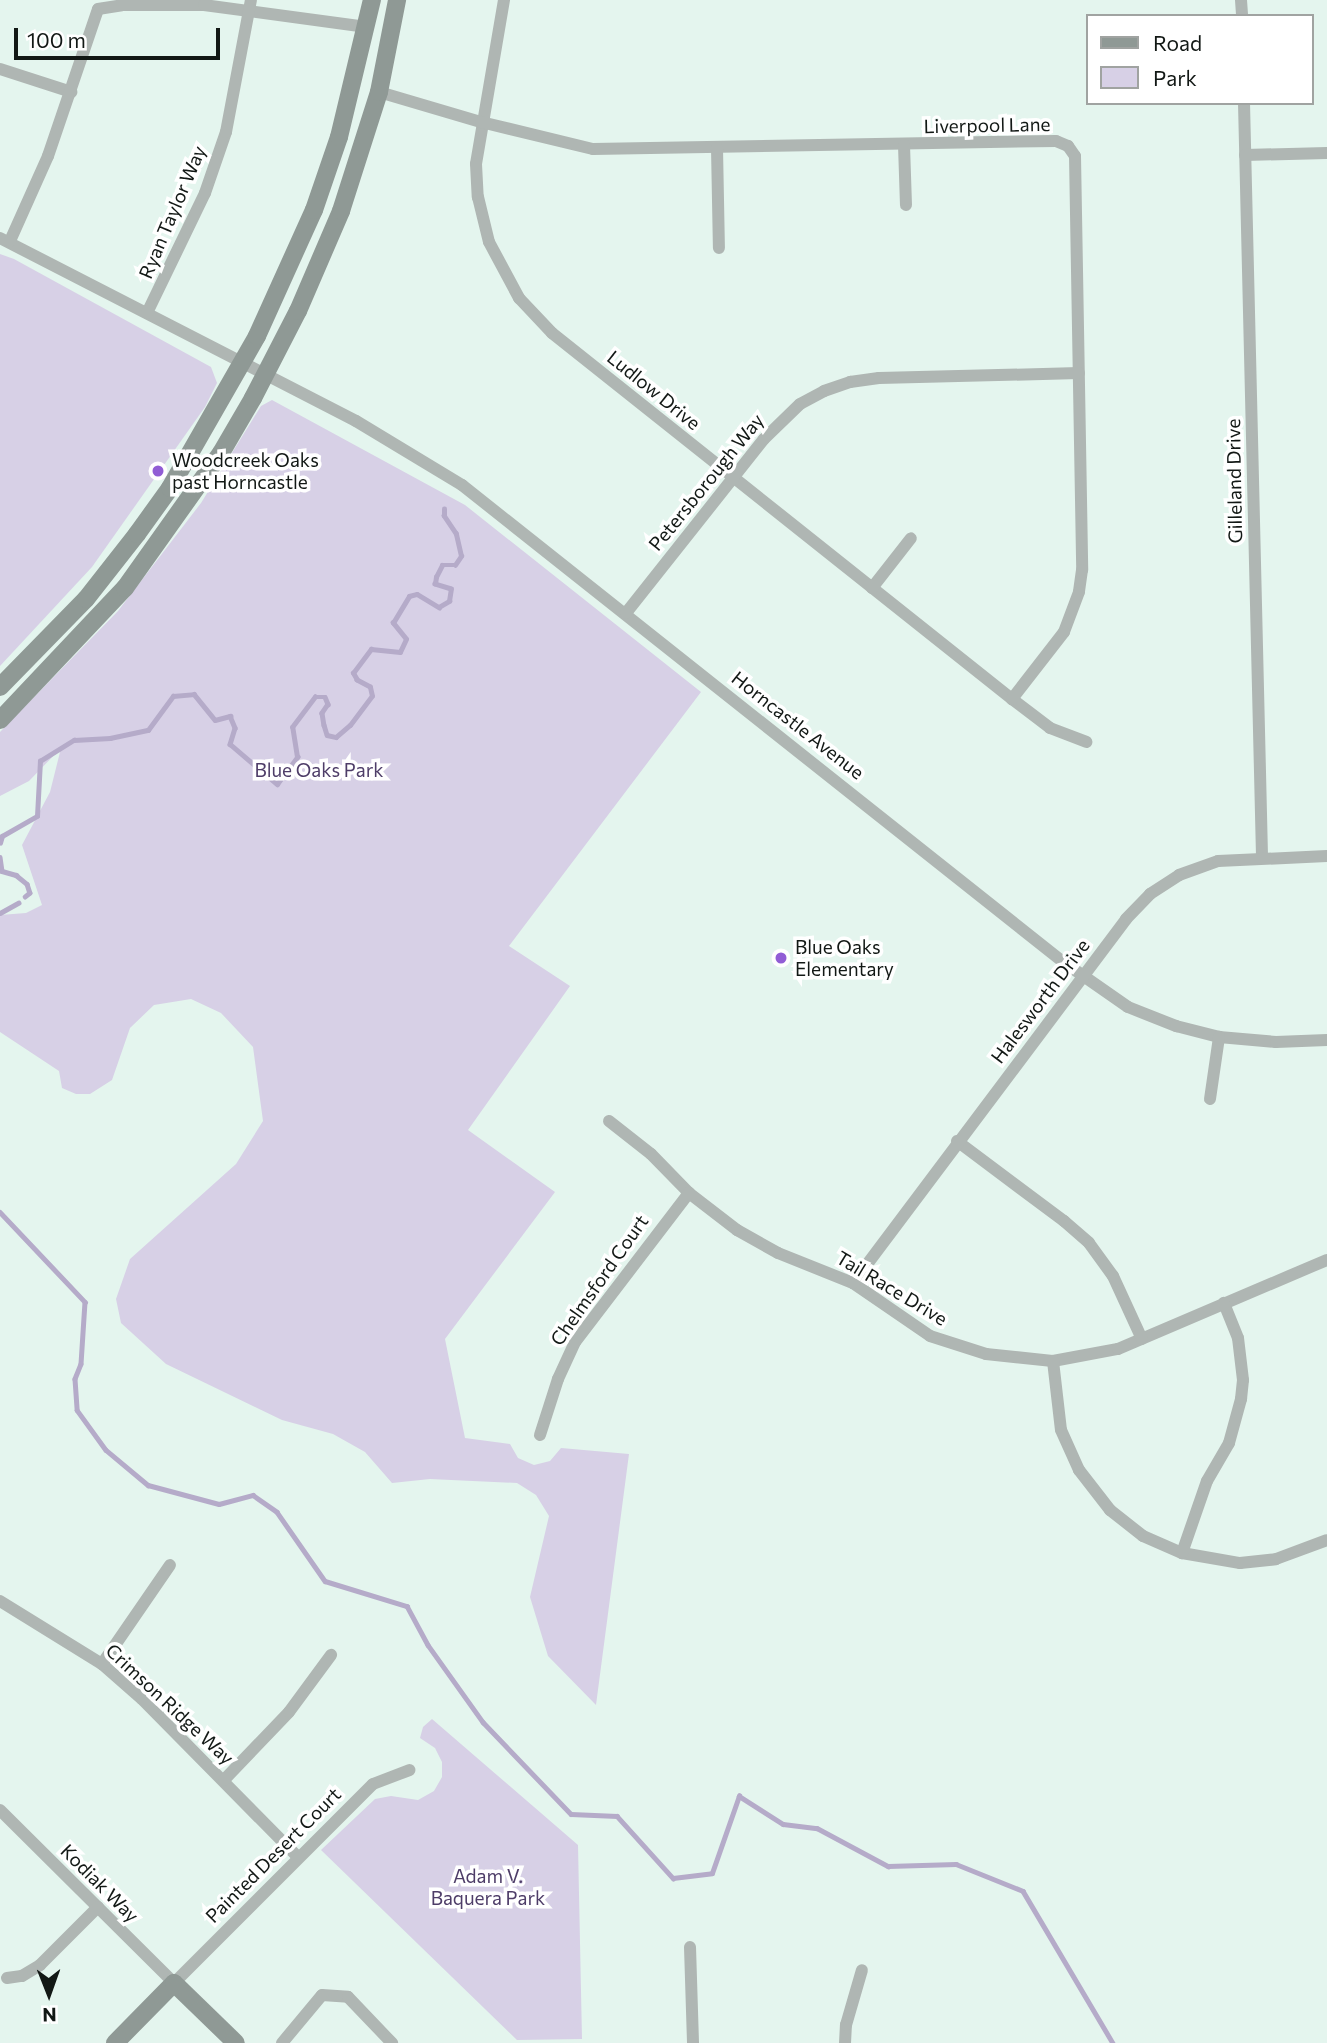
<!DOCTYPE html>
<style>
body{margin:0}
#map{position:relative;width:1327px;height:2043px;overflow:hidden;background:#e4f5ee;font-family:Commissioner,sans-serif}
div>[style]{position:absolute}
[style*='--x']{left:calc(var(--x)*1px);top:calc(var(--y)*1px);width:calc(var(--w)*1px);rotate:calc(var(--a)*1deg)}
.green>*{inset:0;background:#d7d0e6}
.stream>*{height:4.5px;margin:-2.25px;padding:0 2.25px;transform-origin:2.25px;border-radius:2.25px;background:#b5abc9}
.street>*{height:12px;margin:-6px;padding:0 6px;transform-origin:6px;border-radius:6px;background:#afb6b3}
.secondary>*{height:18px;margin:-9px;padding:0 9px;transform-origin:9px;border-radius:9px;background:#8f9995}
.dots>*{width:19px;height:19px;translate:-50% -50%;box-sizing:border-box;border:4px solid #fff;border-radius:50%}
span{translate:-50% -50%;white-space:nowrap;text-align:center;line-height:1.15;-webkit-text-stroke:7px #fff;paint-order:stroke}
.street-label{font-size:19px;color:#121815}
.poi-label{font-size:19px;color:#121815}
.left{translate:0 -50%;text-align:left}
.park-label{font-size:19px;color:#4e3d68}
.legend{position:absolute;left:1086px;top:14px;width:228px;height:91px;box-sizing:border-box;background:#fff;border:2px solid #a0a3a1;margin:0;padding:9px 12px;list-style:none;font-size:21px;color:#121815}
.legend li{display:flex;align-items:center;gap:14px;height:35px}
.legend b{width:35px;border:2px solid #a0a3a1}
.north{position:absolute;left:14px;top:1959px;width:70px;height:70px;-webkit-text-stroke:5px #fff;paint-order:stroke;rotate:179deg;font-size:19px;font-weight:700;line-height:28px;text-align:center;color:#121815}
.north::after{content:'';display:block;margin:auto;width:24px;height:32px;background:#121815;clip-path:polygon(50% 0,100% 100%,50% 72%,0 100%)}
.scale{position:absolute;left:14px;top:28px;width:206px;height:32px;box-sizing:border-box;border:4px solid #121815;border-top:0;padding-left:9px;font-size:21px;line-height:24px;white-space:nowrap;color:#121815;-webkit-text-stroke:5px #fff;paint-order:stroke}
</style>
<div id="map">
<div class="green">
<div style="clip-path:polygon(0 254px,14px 259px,211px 367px,217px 383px,205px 407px,92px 567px,0 666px)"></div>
<div style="clip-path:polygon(272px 400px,465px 505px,701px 692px,509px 946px,570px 986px,468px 1130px,555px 1192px,445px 1339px,465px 1438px,510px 1444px,518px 1458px,534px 1465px,550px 1461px,561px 1448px,629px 1454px,596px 1705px,548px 1656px,530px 1597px,549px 1516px,536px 1495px,517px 1483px,430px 1479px,392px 1483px,365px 1452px,333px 1434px,282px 1420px,166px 1364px,121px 1323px,116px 1299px,130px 1259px,236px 1164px,263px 1121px,253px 1047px,221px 1013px,191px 999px,154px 1005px,130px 1028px,112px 1080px,90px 1094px,76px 1094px,62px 1088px,59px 1071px,0 1032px,0 915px,26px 913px,42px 905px,22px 845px,50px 792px,61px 748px,29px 781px,0 796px,0 732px,118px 611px,201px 503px,261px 406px)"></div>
<div style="clip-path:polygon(432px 1719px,578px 1845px,582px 2039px,517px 2040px,321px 1850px,375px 1799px,391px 1796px,418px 1800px,434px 1791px,442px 1777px,442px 1762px,435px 1748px,420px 1738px,423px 1727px)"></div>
</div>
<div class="stream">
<div style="--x:0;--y:843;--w:7;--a:-74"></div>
<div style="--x:2;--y:836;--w:40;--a:-29.7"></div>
<div style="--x:37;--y:816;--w:55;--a:-86.9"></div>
<div style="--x:40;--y:761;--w:40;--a:-32"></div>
<div style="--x:74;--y:740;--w:36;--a:-3"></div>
<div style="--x:110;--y:738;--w:39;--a:-12"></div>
<div style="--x:148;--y:730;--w:42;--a:-53.7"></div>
<div style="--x:173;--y:696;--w:21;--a:-5"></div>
<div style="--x:194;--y:694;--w:33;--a:51"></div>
<div style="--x:215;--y:720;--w:16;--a:-15"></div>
<div style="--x:230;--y:716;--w:13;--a:67"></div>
<div style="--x:235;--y:728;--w:17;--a:107"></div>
<div style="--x:230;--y:744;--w:62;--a:40.4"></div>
<div style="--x:277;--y:784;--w:34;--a:-53"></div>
<div style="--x:297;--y:757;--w:30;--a:-99"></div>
<div style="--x:292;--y:727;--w:38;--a:-53"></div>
<div style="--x:315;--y:697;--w:10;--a:0"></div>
<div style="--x:325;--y:697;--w:8;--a:67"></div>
<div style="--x:328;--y:704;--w:11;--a:124"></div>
<div style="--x:322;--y:713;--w:12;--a:81"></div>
<div style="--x:324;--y:725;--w:10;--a:73"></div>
<div style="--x:327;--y:735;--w:9;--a:13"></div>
<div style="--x:336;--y:737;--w:18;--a:-41"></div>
<div style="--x:350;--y:725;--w:36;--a:-53"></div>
<div style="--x:372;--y:696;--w:9;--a:-103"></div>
<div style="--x:370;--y:687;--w:15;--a:-152"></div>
<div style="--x:357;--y:680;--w:8;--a:-120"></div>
<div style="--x:353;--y:673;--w:30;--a:-53"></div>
<div style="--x:371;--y:649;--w:29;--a:6"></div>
<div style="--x:400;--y:652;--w:14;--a:-65"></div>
<div style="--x:406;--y:639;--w:21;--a:-129"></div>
<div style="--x:393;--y:623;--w:31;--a:-59"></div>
<div style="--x:409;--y:596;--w:8;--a:-14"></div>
<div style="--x:417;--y:594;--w:26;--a:31"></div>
<div style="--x:439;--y:607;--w:12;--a:-31"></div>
<div style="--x:449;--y:601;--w:12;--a:-81"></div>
<div style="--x:451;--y:589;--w:17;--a:-163"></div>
<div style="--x:435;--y:584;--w:7;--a:-82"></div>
<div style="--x:436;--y:577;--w:13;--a:-63"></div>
<div style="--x:442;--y:565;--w:13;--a:0"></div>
<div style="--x:455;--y:565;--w:11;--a:-56"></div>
<div style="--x:461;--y:556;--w:23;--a:-103"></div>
<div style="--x:456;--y:534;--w:22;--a:-124"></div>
<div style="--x:444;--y:516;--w:7;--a:-90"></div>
<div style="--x:0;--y:857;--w:14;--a:82"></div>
<div style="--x:2;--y:871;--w:15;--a:16"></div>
<div style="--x:16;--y:875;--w:14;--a:39"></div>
<div style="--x:27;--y:884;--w:9;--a:72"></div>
<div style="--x:30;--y:893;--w:6;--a:141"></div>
<div style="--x:0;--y:913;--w:21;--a:-29"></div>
<div style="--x:0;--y:1212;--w:124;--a:46.6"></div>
<div style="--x:85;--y:1302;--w:62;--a:93.7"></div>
<div style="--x:81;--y:1364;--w:16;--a:112"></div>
<div style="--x:75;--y:1379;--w:31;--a:86"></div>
<div style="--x:77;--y:1410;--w:49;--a:54.1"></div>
<div style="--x:106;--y:1450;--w:55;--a:39.8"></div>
<div style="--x:148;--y:1485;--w:73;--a:15"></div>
<div style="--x:219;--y:1504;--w:35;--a:-15"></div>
<div style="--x:253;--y:1495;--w:29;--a:35"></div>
<div style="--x:277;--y:1512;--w:84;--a:55.2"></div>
<div style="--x:325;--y:1581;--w:86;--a:17"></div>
<div style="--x:407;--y:1606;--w:44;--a:61.7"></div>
<div style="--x:428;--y:1645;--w:95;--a:54.5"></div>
<div style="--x:483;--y:1722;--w:127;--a:46.3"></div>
<div style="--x:571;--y:1814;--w:46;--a:2.5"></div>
<div style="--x:617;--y:1816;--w:84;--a:47.9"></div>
<div style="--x:673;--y:1878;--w:39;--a:-7"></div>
<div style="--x:712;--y:1873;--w:82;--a:-70.7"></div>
<div style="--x:739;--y:1796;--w:52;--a:32.5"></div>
<div style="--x:783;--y:1824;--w:34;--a:7"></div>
<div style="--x:817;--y:1828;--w:81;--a:28.2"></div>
<div style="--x:888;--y:1866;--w:68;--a:-1.7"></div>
<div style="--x:956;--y:1864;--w:72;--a:21.9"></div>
<div style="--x:1023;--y:1891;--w:177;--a:59.4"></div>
</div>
<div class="street">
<div style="--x:504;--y:0;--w:166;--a:99.7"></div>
<div style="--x:476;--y:164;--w:33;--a:87"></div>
<div style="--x:478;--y:197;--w:46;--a:76.3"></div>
<div style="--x:489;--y:242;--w:64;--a:61.8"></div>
<div style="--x:519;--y:298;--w:48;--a:46.7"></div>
<div style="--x:552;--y:333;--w:588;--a:38.51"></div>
<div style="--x:1012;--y:699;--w:48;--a:37.3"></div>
<div style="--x:1050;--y:728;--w:39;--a:21"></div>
<div style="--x:1241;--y:0;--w:16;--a:86"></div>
<div style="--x:0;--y:69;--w:75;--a:17.9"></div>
<div style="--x:379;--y:92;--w:106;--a:16.4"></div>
<div style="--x:481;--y:122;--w:115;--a:13.6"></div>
<div style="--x:593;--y:149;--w:463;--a:-1"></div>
<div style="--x:1056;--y:141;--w:13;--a:23"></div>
<div style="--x:1068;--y:146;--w:12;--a:55"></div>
<div style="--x:1075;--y:156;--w:414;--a:89"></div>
<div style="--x:1082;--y:570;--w:22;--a:98"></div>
<div style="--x:1079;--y:592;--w:43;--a:110.6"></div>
<div style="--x:1064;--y:632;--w:85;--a:127.8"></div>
<div style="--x:1244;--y:103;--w:755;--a:88.63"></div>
<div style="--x:904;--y:145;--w:60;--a:88.1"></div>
<div style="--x:717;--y:148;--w:100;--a:88.9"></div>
<div style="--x:1245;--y:155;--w:82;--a:-1.4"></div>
<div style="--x:0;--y:238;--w:400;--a:27.2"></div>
<div style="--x:356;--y:421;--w:124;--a:31.1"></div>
<div style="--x:462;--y:485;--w:766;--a:38.43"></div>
<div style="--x:1062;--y:961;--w:80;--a:34.9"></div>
<div style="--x:1128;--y:1007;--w:52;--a:21.6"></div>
<div style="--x:1176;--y:1026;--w:44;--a:14.3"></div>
<div style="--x:1219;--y:1037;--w:57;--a:5"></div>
<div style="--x:1276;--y:1042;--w:51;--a:-2.2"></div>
<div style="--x:10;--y:241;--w:93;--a:-65.9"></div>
<div style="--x:48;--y:156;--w:155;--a:-71.2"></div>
<div style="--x:98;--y:9;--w:24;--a:-9"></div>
<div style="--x:122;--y:5;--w:82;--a:0"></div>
<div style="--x:204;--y:5;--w:164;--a:7.7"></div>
<div style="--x:147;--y:313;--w:133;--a:-64.2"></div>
<div style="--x:205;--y:193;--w:65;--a:-71"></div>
<div style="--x:226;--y:132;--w:134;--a:-79.3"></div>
<div style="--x:872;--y:588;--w:63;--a:-52"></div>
<div style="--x:626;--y:613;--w:222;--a:-51.6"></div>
<div style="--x:764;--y:439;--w:50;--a:-44.2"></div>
<div style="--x:800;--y:404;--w:27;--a:-28"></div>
<div style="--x:824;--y:391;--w:28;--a:-19"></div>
<div style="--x:850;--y:382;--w:29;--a:-8"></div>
<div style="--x:879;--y:378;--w:200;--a:-1.4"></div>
<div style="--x:1210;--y:1099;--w:63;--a:-81.7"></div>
<div style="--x:609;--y:1121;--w:53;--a:38.2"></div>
<div style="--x:651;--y:1154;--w:54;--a:45.7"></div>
<div style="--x:689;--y:1193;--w:61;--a:37.6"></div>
<div style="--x:737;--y:1230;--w:47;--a:29.3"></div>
<div style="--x:778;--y:1253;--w:81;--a:21.8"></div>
<div style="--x:853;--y:1283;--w:93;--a:34.5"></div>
<div style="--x:930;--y:1336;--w:59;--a:17.8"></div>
<div style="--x:986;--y:1354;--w:67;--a:6"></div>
<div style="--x:1053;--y:1361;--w:66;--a:-10.5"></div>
<div style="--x:1118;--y:1349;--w:227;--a:-23.1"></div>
<div style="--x:957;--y:1141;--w:134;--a:36.8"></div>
<div style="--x:1064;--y:1221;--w:33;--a:41"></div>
<div style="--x:1089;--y:1243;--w:41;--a:54"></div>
<div style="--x:1113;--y:1276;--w:69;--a:65.3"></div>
<div style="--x:853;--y:1283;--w:455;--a:-53.1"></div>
<div style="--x:1126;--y:919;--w:35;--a:-46"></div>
<div style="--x:1150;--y:894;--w:35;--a:-33"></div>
<div style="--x:1179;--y:875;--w:41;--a:-19.7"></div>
<div style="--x:1218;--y:861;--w:109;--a:-2.6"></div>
<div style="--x:1053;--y:1361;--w:69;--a:83.4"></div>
<div style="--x:1061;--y:1430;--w:44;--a:65.8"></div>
<div style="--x:1079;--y:1470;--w:51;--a:52.2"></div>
<div style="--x:1110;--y:1510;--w:42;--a:38.2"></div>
<div style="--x:1143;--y:1536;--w:43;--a:23.6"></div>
<div style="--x:1182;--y:1553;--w:59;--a:9.8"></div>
<div style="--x:1240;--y:1563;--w:36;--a:-6"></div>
<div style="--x:1276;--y:1559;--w:54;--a:-20.4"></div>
<div style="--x:540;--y:1435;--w:59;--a:-72.2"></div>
<div style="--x:558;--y:1379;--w:41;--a:-65.3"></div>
<div style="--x:575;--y:1342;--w:188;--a:-52.6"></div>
<div style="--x:1182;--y:1553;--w:76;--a:-70.9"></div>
<div style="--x:1207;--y:1481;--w:44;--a:-59.9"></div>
<div style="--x:1229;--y:1443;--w:46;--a:-74.7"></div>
<div style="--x:1241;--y:1399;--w:19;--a:-84"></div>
<div style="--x:1243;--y:1380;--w:42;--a:-96.8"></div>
<div style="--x:1238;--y:1338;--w:38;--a:-112"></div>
<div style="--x:0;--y:1601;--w:120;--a:31.7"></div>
<div style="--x:102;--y:1664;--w:53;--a:41.2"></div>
<div style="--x:142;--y:1699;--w:222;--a:45.4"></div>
<div style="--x:102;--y:1664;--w:120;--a:-55.5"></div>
<div style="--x:224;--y:1780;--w:94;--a:-46.3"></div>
<div style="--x:289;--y:1712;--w:71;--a:-53.6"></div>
<div style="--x:0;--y:1810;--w:245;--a:44.8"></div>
<div style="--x:174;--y:1983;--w:281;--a:-45"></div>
<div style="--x:373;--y:1784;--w:39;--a:-21"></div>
<div style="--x:690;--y:1947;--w:96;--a:88.2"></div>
<div style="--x:7;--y:1978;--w:15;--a:-8"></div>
<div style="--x:22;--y:1976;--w:21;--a:-31"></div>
<div style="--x:40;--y:1965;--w:82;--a:-45"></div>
<div style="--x:282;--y:2043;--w:62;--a:-50.2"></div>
<div style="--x:322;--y:1995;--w:26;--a:4"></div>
<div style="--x:348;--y:1997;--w:64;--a:46.3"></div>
<div style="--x:845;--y:2043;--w:18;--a:-87"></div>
<div style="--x:846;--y:2025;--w:57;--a:-73.8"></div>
</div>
<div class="secondary">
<div style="--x:0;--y:687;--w:123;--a:-45.7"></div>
<div style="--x:86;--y:599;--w:83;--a:-51.9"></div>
<div style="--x:137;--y:534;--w:57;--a:-54.3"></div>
<div style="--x:170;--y:488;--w:175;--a:-60.2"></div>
<div style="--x:257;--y:336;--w:138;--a:-65.7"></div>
<div style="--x:314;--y:210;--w:77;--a:-71.1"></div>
<div style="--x:339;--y:137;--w:141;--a:-76.5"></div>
<div style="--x:0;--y:720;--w:182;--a:-46.6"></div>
<div style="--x:125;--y:588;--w:166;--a:-54.6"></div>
<div style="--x:221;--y:453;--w:64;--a:-59.8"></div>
<div style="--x:253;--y:398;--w:98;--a:-62.7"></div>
<div style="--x:298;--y:311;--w:109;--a:-66.7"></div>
<div style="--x:341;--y:211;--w:125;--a:-72.3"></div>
<div style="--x:379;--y:92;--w:94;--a:-78.9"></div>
<div style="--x:115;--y:2043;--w:84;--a:-45.5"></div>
<div style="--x:174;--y:1983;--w:86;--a:44.1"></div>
</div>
<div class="dots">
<div style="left:158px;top:471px;background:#915dd5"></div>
<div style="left:781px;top:958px;background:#915dd5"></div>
</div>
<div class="street-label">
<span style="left:987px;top:125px;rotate:-1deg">Liverpool Lane</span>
<span style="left:172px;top:212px;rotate:-67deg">Ryan Taylor Way</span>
<span style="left:654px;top:390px;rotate:39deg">Ludlow Drive</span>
<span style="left:1234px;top:481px;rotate:-91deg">Gilleland Drive</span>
<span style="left:706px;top:482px;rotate:-51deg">Petersborough Way</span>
<span style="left:798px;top:725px;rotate:38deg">Horncastle Avenue</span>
<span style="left:1040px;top:1001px;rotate:-53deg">Halesworth Drive</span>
<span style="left:599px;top:1280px;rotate:-55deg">Chelmsford Court</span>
<span style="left:892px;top:1288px;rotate:31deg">Tail Race Drive</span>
<span style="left:170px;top:1704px;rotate:43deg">Crimson Ridge Way</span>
<span style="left:273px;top:1855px;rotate:-45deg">Painted Desert Court</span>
<span style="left:100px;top:1883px;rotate:45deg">Kodiak Way</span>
</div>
<div class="poi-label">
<span class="left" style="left:172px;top:471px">Woodcreek Oaks<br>past Horncastle</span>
<span class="left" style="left:795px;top:958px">Blue Oaks<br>Elementary</span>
</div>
<div class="park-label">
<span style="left:319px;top:770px">Blue Oaks Park</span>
<span style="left:488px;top:1887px">Adam V.<br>Baquera Park</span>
</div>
<ul class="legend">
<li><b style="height:9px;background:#8f9995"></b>Road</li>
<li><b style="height:19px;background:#d7d0e6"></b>Park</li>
</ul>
<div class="north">N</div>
<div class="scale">100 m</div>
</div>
